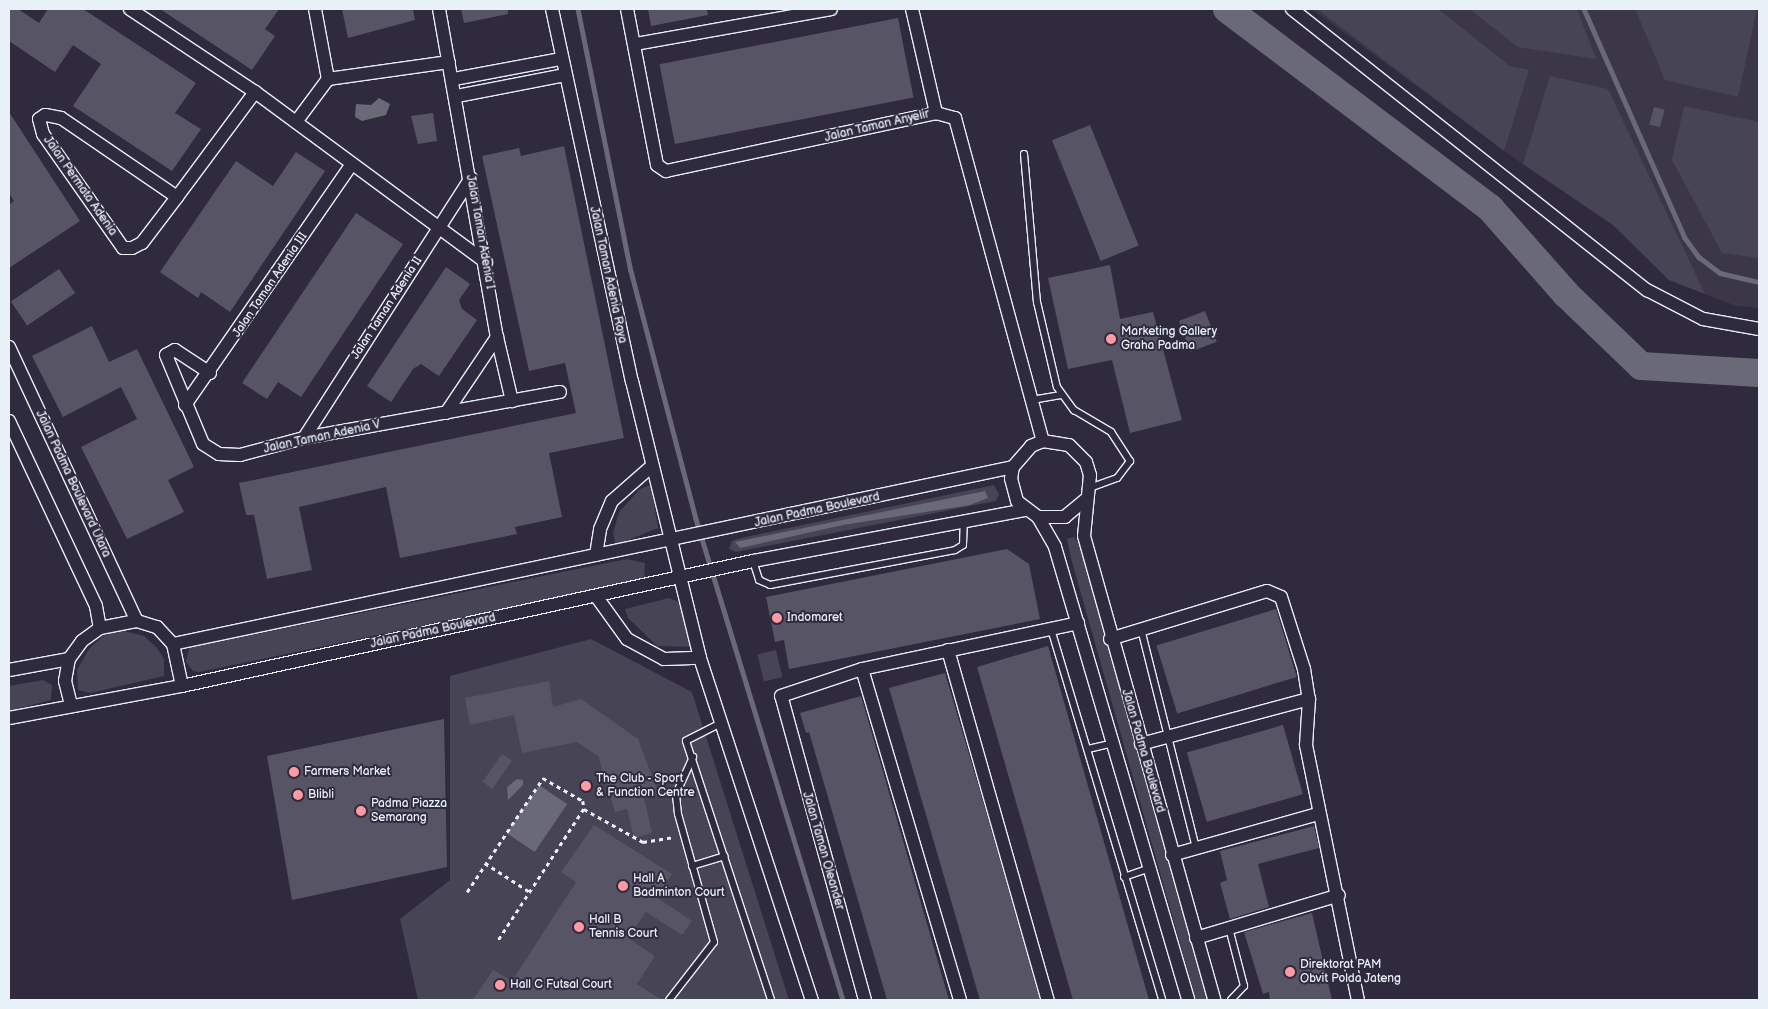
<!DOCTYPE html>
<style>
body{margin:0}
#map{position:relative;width:1768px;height:1009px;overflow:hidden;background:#2f2a3d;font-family:"Balsamiq Sans",sans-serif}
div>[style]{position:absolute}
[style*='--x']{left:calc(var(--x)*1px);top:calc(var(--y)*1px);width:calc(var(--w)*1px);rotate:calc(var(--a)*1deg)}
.built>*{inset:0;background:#3b3749}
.green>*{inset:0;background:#464455;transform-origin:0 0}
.water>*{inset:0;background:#696978;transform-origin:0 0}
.stream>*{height:4.5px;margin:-2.25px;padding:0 2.25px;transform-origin:2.25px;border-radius:2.25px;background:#696978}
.river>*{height:28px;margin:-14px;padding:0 14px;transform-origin:14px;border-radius:14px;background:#696978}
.building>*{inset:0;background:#575565;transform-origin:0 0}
.path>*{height:2.5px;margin-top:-1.25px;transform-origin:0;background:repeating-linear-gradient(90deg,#e8f1f8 0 4px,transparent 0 8px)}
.roads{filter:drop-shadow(1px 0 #e8f1f8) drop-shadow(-1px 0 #e8f1f8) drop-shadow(0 1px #e8f1f8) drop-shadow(0 -1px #e8f1f8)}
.service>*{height:6px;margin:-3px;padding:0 3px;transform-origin:3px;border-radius:3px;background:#2f2a3d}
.minor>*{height:12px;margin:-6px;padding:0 6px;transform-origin:6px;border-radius:6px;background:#2f2a3d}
.dots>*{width:14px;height:14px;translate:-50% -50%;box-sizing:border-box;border:2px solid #2f2a3d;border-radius:50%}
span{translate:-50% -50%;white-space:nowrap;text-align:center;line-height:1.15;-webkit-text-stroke:4px #2f2a3d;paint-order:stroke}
.street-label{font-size:12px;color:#e8f1f8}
.poi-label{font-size:12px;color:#e8f1f8}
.left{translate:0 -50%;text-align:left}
.frame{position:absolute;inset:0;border:10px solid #e8f1f8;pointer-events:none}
</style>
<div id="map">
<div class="built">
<div style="clip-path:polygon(1312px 9px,1759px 9px,1759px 308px,1736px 306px,1669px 280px,1613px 225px,1514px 158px)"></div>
</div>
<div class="green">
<div style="clip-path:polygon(1317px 9px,1438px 9px,1510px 66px,1529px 70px,1504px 151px)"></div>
<div style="clip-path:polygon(1469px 9px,1577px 9px,1596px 59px,1518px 47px)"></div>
<div style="clip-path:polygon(1635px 9px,1757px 9px,1738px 97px,1665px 80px)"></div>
<div style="clip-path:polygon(1550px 76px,1608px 89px,1705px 294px,1669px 280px,1613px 225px,1523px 164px)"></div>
<div style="clip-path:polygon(1684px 106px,1759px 122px,1759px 258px,1722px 253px,1672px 160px)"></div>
<div style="clip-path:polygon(651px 485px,658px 528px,616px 545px,613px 533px,619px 512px,640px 489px)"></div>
<div style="clip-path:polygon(994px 485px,999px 494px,996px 501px,736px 552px,729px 549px,732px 541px,741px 538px)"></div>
<div style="clip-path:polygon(1074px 537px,1080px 545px,1208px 1000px,1196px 1000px,1072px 562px,1067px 539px)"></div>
<div style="clip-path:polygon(627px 559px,645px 563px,644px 580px,199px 672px,193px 671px,186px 662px,189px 648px,202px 645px)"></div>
<div style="clip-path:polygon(669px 598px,684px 604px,696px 647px,657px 646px,628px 618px,625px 609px)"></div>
<div style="clip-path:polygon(120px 630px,144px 636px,157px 648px,164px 659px,164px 676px,90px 693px,78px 690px,77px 670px,89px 649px,103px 636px)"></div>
<div style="clip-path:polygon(591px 639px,692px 692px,789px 1000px,418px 1000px,400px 919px,450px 880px,450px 676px)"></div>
<div style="left:776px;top:650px;width:28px;height:19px;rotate:77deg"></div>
<div style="clip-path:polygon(43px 680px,52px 685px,51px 700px,9px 711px,9px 686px)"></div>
</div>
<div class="water">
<div style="clip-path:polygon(379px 98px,390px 104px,386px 115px,362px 121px,355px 117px,356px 104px,371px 105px)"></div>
<div style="clip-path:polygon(985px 491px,988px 498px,970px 505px,843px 525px,740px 548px,735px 542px)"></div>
<div style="clip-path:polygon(517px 779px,523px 780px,523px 785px,508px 800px,507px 787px)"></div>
<div style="left:539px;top:785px;width:34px;height:58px;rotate:34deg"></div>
</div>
<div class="stream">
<div style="--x:578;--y:9;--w:267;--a:78.6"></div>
<div style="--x:631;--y:271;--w:256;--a:75.3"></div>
<div style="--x:696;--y:519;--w:503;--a:73.01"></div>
<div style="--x:1584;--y:9;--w:250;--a:66.2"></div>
<div style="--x:1685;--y:238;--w:24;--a:54"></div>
<div style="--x:1699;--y:257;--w:26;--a:37"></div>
<div style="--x:1720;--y:273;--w:40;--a:13"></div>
</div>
<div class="river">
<div style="--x:1227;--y:9;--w:330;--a:37.1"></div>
<div style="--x:1490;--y:208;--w:115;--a:48.5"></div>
<div style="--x:1566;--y:294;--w:104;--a:43.8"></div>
<div style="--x:1641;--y:366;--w:118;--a:3.4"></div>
</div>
<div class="building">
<div style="clip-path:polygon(9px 9px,18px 9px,39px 23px,48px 9px,83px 9px,196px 83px,175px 113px,201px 129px,172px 171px,73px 106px,101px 64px,73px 45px,55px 72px,9px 41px)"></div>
<div style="clip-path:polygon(160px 9px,279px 9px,265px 29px,275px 36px,252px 70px)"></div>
<div style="clip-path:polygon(342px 9px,413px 9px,415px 20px,348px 38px)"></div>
<div style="clip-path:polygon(461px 9px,508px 9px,508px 14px,464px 23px)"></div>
<div style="clip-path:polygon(648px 9px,707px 9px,708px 15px,651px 26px)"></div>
<div style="left:898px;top:18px;width:81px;height:243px;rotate:79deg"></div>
<div style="left:1654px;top:107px;width:11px;height:18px;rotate:15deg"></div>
<div style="clip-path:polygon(9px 112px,80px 221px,9px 268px,9px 205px,14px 201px,9px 193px)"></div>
<div style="clip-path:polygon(433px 113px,437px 141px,418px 144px,411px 116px)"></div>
<div style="left:1090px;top:125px;width:130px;height:41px;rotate:68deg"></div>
<div style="clip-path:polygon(564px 146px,624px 438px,549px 453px,562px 517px,515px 527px,517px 534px,400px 558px,386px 487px,299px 507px,312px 570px,267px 579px,254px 515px,246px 515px,239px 483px,576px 413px,565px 363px,529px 371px,482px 156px,519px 148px,521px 156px)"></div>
<div style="clip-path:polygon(296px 152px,325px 171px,230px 312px,201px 292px,198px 298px,160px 272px,236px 161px,273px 186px)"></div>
<div style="clip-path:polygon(356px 213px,403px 244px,301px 397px,278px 382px,267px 399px,242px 383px)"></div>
<div style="clip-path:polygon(1110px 265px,1120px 319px,1153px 312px,1182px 420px,1130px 433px,1112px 360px,1068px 369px,1048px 278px)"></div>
<div style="clip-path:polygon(446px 267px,470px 284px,459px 300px,462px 309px,477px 320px,439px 376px,421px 364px,413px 369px,391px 402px,367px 386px)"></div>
<div style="left:59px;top:269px;width:29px;height:58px;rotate:56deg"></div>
<div style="left:1205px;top:311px;width:33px;height:28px;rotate:69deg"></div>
<div style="clip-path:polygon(92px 326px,109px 362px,137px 349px,194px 467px,168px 480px,184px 512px,127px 539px,81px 447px,137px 419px,121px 387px,63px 417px,32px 356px)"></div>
<div style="clip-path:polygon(1007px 549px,1029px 564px,1040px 619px,789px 669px,784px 640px,775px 642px,766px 597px)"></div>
<div style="left:1276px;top:609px;width:71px;height:125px;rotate:73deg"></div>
<div style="clip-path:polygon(1048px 646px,1094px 807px,1149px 1000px,1073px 1000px,984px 691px,977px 667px)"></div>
<div style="clip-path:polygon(945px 673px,987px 815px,1040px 1000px,980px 1000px,889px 688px)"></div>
<div style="clip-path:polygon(549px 681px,553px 707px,581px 699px,638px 739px,659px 795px,644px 798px,652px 833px,634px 838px,627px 809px,615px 812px,598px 756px,577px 742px,522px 753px,514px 715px,470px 725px,465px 698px)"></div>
<div style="clip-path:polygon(861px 696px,906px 851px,949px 1000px,887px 1000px,809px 732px,806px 733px,800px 713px)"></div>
<div style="clip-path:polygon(444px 719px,447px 867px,292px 900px,267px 756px)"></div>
<div style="left:1283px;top:725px;width:72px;height:100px;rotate:74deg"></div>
<div style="left:502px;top:754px;width:12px;height:34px;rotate:35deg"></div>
<div style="clip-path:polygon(594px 825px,672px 874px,656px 897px,692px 921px,682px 935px,646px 912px,628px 938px,655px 956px,637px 984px,662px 1000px,473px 1000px,493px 970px,512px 981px,576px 882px,561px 872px)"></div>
<div style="clip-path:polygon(1314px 826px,1319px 848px,1258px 864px,1269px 907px,1230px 919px,1220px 883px,1227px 880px,1220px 851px)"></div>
<div style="clip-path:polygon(1312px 913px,1332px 1000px,1270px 1000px,1269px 992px,1263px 994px,1244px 932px)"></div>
</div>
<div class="path">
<div style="--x:584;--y:809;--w:68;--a:29.2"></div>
<div style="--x:643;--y:842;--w:30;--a:-9"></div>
<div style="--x:485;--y:863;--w:54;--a:32.8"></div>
<div style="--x:467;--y:892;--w:137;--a:-56.3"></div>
<div style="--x:543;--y:778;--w:46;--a:29.9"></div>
<div style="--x:583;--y:801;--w:8;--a:83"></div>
<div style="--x:584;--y:809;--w:158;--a:123.1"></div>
</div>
<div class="roads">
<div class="service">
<div style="--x:1024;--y:154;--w:149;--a:85"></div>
<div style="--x:1037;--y:302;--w:87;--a:76.8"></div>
<div style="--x:1057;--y:387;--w:29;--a:54"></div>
<div style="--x:1074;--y:410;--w:43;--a:30.7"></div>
<div style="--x:1111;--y:432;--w:35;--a:57"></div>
<div style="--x:1130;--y:461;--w:21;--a:127"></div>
<div style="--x:1117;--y:478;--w:29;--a:160"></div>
<div style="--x:1032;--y:400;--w:29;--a:-10"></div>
<div style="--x:753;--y:561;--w:20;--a:72"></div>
<div style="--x:759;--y:580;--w:12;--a:24"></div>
<div style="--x:770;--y:585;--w:188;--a:-10.7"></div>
<div style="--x:955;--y:550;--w:9;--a:-32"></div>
<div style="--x:963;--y:545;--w:24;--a:-88"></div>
<div style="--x:1051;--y:629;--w:387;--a:73.3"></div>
<div style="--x:1141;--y:629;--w:226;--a:75.9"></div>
<div style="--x:719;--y:724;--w:37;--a:153"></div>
<div style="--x:686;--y:741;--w:273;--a:71.8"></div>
<div style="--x:1088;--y:749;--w:26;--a:-13"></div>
<div style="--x:692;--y:866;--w:34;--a:-17"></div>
<div style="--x:1124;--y:877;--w:28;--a:-19"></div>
<div style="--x:1229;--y:928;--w:60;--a:75.5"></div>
<div style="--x:1244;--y:986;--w:19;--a:133"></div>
<div style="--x:669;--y:1000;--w:73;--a:-52.2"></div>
<div style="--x:714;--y:942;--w:133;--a:-105.7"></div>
<div style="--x:678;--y:814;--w:20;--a:-96"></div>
<div style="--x:676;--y:794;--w:41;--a:-65.3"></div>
</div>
<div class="minor">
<div style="--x:130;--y:9;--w:150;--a:33.6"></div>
<div style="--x:255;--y:92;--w:287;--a:36.4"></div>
<div style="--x:315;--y:9;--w:71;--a:79.5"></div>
<div style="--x:439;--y:9;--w:333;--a:80"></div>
<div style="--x:497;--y:337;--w:66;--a:76.8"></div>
<div style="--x:552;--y:9;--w:381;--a:77.9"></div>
<div style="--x:632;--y:381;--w:285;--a:76.2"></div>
<div style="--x:700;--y:658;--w:360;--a:71.9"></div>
<div style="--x:627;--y:9;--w:159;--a:79.1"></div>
<div style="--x:657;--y:165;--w:11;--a:34"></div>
<div style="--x:666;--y:171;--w:276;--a:-12.1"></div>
<div style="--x:936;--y:113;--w:20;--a:15"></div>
<div style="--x:955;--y:118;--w:335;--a:74.8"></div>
<div style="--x:912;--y:9;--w:107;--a:77"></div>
<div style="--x:1292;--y:9;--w:453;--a:38.4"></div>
<div style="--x:1647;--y:290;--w:63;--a:27.4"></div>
<div style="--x:1703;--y:319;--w:57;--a:10.1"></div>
<div style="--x:635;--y:44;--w:199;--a:-10.1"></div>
<div style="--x:454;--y:79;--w:109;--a:-10.6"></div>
<div style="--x:457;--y:96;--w:110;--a:-11"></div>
<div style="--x:296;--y:122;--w:54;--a:-53.3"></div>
<div style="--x:328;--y:79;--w:122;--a:-8"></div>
<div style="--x:177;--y:197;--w:140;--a:-145.7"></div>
<div style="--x:61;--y:118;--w:16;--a:-169"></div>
<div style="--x:45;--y:115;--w:7;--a:146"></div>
<div style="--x:39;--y:119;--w:16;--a:75"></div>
<div style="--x:43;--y:134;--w:139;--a:54.9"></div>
<div style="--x:123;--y:248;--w:9;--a:0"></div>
<div style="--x:132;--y:248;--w:11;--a:-27"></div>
<div style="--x:142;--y:243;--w:58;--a:-52.7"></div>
<div style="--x:177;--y:197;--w:131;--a:-53.4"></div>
<div style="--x:9;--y:347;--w:302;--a:65"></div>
<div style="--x:210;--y:373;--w:42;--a:-146.7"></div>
<div style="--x:175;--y:350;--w:10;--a:151"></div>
<div style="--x:166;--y:355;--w:96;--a:67.4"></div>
<div style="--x:203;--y:444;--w:19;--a:32"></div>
<div style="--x:219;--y:454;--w:21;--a:3"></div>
<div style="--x:240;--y:455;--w:66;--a:-14.9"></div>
<div style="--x:304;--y:438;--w:260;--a:-10.2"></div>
<div style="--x:185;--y:405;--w:293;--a:-55.3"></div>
<div style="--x:446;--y:413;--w:92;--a:-56.1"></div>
<div style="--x:9;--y:421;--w:204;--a:64.8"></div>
<div style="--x:96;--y:606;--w:22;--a:80"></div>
<div style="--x:304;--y:438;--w:309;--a:-57.3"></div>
<div style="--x:1085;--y:500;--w:26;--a:140"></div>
<div style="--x:1065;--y:517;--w:27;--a:180"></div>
<div style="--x:1038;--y:517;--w:26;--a:-143"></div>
<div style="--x:1017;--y:501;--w:23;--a:-105"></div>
<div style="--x:1011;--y:479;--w:12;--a:-81"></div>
<div style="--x:1013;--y:467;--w:28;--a:-49"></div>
<div style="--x:1031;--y:446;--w:13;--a:-23"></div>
<div style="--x:1043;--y:441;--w:26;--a:9"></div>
<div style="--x:1069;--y:445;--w:24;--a:45"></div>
<div style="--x:1086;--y:462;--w:14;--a:73"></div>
<div style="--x:1090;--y:475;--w:61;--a:95.6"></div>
<div style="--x:1084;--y:536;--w:482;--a:74.3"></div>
<div style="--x:1038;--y:517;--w:34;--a:60"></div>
<div style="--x:1055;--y:547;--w:472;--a:73.6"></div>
<div style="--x:596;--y:555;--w:26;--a:-81"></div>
<div style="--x:600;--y:529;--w:30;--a:-67"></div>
<div style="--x:612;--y:501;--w:53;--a:-41.2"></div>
<div style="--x:596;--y:596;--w:53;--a:54.2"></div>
<div style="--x:627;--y:639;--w:42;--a:28.4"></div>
<div style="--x:664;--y:659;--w:36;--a:-2"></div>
<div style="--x:1110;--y:639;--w:164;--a:-17"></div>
<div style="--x:1267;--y:591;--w:15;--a:23"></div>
<div style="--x:1281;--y:597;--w:76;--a:72.3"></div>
<div style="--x:1304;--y:669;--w:30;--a:81"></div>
<div style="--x:1309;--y:699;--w:46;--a:93.7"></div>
<div style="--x:1306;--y:745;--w:260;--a:78.5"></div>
<div style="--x:173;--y:644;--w:858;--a:-11.9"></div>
<div style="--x:948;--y:650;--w:364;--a:74.1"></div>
<div style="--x:862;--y:669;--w:345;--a:73.5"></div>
<div style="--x:9;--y:670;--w:61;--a:-10.4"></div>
<div style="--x:71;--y:705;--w:25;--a:-104"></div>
<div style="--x:65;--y:681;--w:22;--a:-80"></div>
<div style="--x:69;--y:659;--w:22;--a:-54"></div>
<div style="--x:82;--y:641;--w:22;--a:-36"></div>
<div style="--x:100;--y:628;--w:38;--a:-11"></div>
<div style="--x:137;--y:621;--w:21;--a:17"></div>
<div style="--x:157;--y:627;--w:23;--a:47"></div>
<div style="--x:173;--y:644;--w:43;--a:77.9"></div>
<div style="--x:9;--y:718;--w:176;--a:-10.5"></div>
<div style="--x:182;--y:686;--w:585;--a:-12.35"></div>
<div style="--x:753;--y:561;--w:277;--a:-10.6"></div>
<div style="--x:1141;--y:744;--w:174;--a:-15"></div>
<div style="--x:1172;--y:855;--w:152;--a:-15.7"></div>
<div style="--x:1196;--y:938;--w:149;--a:-16.7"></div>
<div style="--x:865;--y:1000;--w:315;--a:-105.4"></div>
<div style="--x:781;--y:696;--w:85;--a:-18.4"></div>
<div style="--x:862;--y:669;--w:221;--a:-12"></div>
</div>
</div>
<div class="dots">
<div style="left:1111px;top:339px;background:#ff9aa2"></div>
<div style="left:777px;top:618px;background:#ff9aa2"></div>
<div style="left:294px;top:772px;background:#ff9aa2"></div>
<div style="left:586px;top:786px;background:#ff9aa2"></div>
<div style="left:298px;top:795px;background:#ff9aa2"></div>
<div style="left:361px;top:811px;background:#ff9aa2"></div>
<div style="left:623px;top:886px;background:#ff9aa2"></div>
<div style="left:579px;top:927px;background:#ff9aa2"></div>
<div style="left:1290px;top:972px;background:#ff9aa2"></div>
<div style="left:500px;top:985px;background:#ff9aa2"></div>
</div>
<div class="street-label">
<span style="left:877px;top:126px;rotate:-13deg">Jalan Taman Anyelir</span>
<span style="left:80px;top:186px;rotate:55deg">Jalan Permata Adenia</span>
<span style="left:480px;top:232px;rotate:80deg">Jalan Taman Adenia I</span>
<span style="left:608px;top:275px;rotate:78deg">Jalan Taman Adenia Raya</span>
<span style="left:270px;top:285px;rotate:-56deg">Jalan Taman Adenia III</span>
<span style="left:387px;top:308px;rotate:-57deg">Jalan Taman Adenia II</span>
<span style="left:322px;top:437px;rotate:-12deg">Jalan Taman Adenia V</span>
<span style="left:73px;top:484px;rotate:65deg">Jalan Padma Boulevard Utara</span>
<span style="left:817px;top:510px;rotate:-12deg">Jalan Padma Boulevard</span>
<span style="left:433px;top:631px;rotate:-12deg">Jalan Padma Boulevard</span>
<span style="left:1143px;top:751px;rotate:74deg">Jalan Padma Boulevard</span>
<span style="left:823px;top:851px;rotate:74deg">Jalan Taman Oleander</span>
</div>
<div class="poi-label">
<span class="left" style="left:1121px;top:339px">Marketing Gallery<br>Graha Padma</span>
<span class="left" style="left:787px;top:618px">Indomaret</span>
<span class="left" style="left:304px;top:772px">Farmers Market</span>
<span class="left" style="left:596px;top:786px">The Club - Sport<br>&amp; Function Centre</span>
<span class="left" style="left:308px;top:795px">Blibli</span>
<span class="left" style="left:371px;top:811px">Padma Piazza<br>Semarang</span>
<span class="left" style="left:633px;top:886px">Hall A<br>Badminton Court</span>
<span class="left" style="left:589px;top:927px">Hall B<br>Tennis Court</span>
<span class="left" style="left:1300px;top:972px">Direktorat PAM<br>Obvit Polda Jateng</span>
<span class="left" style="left:510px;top:985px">Hall C Futsal Court</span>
</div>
<div class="frame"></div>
</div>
